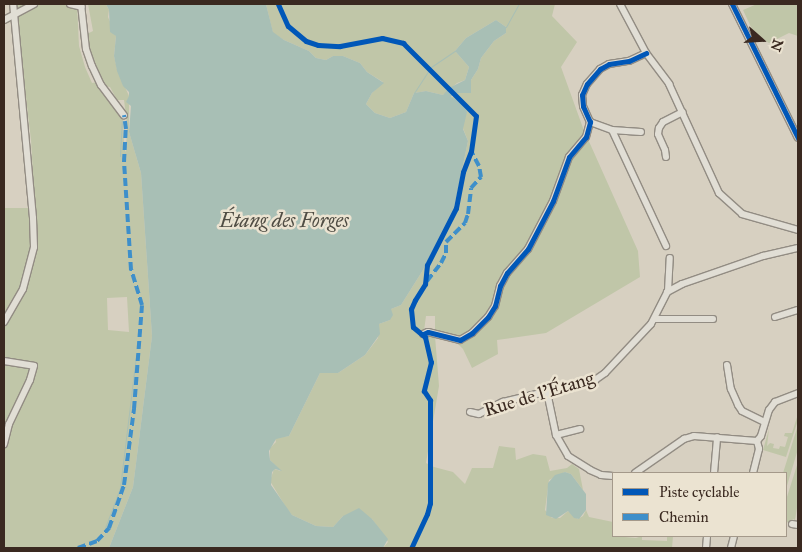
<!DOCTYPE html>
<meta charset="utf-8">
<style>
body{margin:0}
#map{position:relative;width:802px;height:552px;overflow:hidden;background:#d7d0c1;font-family:"IM FELL Great Primer",serif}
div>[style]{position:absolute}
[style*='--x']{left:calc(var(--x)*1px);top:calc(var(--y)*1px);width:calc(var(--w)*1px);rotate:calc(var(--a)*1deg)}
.green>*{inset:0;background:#c0c6a8}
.water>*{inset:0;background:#a8bfb5}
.stream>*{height:1px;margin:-0.5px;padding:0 0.5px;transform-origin:0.5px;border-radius:0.5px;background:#a8bfb5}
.roads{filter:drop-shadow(1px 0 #928c83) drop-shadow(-1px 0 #928c83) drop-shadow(0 1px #928c83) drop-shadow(0 -1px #928c83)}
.minor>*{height:6px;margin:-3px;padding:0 3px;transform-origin:3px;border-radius:3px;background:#e1ded5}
.quiet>*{height:4px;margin-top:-2px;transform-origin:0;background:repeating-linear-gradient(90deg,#3e8fca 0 8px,transparent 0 12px)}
.cycleway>*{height:5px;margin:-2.5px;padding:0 2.5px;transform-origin:2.5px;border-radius:2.5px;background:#0057b8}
span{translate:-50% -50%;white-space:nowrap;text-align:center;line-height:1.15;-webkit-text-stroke:5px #ebe3d1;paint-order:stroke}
.street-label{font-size:19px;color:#3a2920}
.water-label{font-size:20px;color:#504d44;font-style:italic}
.frame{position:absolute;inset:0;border:5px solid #3a2920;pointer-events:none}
.legend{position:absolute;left:612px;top:472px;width:175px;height:65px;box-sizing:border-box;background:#ebe3d1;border:1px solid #a4998a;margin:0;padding:6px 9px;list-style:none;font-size:15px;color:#3a2920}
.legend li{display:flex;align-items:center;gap:10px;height:25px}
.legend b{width:25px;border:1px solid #a4998a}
.north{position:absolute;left:737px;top:15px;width:50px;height:50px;-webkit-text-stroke:4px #ebe3d1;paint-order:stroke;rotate:109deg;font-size:14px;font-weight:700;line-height:20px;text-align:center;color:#3a2920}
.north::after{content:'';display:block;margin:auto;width:18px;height:22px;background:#3a2920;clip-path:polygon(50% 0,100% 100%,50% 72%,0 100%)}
</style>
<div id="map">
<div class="green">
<div style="clip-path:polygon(evenodd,15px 4px,77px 4px,79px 46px,85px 67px,92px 83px,97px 82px,105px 96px,123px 114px,124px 148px,126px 152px,127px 123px,124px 100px,117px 100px,110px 87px,104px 86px,89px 47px,87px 34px,93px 31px,88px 4px,106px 4px,109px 10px,108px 17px,116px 36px,114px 56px,117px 69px,129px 96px,129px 132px,141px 173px,152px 336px,133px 487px,109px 548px,4px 548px,4px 208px,35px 208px,31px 140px,15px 4px,127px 297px,129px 332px,108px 330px,107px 298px,127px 297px)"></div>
<div style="clip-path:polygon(266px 4px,555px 4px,552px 16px,577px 42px,561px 67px,583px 128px,638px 251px,640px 277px,546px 333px,497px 340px,498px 354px,472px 368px,463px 349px,446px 332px,435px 331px,435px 316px,426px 316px,424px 331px,435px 336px,439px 386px,426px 463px,434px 467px,453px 472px,465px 484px,472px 468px,493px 468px,499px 446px,515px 448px,516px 460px,533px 454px,546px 456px,550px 471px,567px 468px,572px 464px,579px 469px,583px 490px,571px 474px,565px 472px,549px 480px,545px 510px,552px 518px,560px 518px,568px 511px,578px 519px,583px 516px,586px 510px,589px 517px,613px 522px,613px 536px,636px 538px,642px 536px,642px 540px,667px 541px,667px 536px,673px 536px,672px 548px,383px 548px,388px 542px,372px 519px,343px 516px,333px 527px,316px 526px,292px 515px,287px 509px,270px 481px,274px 469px,281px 471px,270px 460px,270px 448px,276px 442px,275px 438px,289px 436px,320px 373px,338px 373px,365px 355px,378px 338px,379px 324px,390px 320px,391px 309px,401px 305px,423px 270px,454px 208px,468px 141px,451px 98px,471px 80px,478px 69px,481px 58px,494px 41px,506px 33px,506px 27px,496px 20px,466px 38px,455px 51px,469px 67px,465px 80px,457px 83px,443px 95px,426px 91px,414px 93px,406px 112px,390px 118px,375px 113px,366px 104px,372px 93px,383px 82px,367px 72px,360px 63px,343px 56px,333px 56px,326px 60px,316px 58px,309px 51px,284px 40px,273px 33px)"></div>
<div style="clip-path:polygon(757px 4px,798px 4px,798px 36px,789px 33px,769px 43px,761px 38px,757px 40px,743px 10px)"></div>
<div style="clip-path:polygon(798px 414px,798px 420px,786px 457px,763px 450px,769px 429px,767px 446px,770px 443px,774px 444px,773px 448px,779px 449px,780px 446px,785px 447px,788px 437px,784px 436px,785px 433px,792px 433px)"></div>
<div style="clip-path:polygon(798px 425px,798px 449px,786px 489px,786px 473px,783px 473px)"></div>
<div style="clip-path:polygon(798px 462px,798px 502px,795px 520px,793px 519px,791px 523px,786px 522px,786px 500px)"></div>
</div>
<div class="water">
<div style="clip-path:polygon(106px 4px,266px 4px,273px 32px,284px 40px,309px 51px,316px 58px,326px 60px,333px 56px,343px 56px,360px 63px,367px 72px,384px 83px,372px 93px,366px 104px,375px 113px,390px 118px,406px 112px,414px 93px,426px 91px,443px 95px,449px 88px,465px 80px,469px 67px,455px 51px,466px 38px,496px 20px,506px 27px,506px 33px,494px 41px,481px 58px,478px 69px,471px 80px,471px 93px,455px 93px,451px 97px,460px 102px,467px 112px,463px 129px,468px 141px,454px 208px,423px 270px,401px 305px,391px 309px,393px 315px,390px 320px,379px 324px,380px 334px,365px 355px,338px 373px,320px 373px,289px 436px,276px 439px,269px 451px,270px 460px,282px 471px,275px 469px,272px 472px,271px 485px,292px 515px,316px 526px,333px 527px,343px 516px,359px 508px,372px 519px,388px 539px,383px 548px,109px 548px,133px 487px,152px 336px,141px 173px,129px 132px,131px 106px,126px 102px,129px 96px,129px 92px,123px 86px,117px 71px,114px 56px,116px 36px,110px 32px,109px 10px)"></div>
<div style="clip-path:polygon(565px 472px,571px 474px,586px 494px,586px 510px,579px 519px,574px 518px,568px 511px,556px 519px,546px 515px,548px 483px,555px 475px)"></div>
</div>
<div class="stream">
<div style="--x:506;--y:27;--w:26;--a:-61"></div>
<div style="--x:414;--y:93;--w:31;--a:-57"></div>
<div style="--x:431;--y:67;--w:29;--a:-34"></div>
<div style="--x:120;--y:156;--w:35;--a:-87"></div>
<div style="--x:105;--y:528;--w:43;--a:-69.4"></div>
<div style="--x:120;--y:488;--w:134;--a:-83.1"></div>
</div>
<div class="roads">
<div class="minor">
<div style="--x:70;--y:4;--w:12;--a:14"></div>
<div style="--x:81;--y:4;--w:45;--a:83.7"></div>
<div style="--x:86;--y:49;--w:18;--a:71"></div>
<div style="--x:92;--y:66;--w:21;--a:65"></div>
<div style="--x:101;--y:85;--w:38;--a:53"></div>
<div style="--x:620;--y:4;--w:55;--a:62"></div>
<div style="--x:646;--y:53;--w:39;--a:53"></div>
<div style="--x:669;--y:84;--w:120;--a:65.4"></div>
<div style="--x:719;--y:193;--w:31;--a:42"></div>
<div style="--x:742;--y:214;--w:58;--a:15.9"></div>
<div style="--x:732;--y:4;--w:149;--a:63.8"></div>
<div style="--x:4;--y:20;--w:34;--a:-28"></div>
<div style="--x:590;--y:122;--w:23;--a:20"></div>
<div style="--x:612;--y:130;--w:128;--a:65"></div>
<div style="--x:612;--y:130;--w:29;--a:4"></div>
<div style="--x:666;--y:157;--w:7;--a:-98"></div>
<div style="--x:665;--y:150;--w:17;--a:-114"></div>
<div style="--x:658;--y:134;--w:6;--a:-81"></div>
<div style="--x:659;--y:128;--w:7;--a:-56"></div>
<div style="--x:663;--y:122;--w:22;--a:-27"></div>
<div style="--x:668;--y:291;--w:33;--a:-87"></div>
<div style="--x:775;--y:317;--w:24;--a:-17"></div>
<div style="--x:655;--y:319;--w:58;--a:0"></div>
<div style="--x:4;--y:322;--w:38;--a:-60"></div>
<div style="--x:23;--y:289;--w:43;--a:-75.3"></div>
<div style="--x:34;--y:247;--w:29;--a:-92"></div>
<div style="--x:33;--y:218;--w:215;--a:-95.3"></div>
<div style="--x:423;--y:334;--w:5;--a:-22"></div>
<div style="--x:428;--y:332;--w:33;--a:14"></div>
<div style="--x:460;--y:340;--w:14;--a:-30"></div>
<div style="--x:472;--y:333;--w:23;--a:-45"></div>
<div style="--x:488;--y:317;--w:13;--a:-58"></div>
<div style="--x:495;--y:306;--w:21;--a:-76"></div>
<div style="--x:500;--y:286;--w:15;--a:-62"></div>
<div style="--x:507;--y:273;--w:32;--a:-49"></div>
<div style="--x:528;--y:249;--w:54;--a:-62.5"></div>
<div style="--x:553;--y:201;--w:47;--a:-70"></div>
<div style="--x:569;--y:157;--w:26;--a:-50"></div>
<div style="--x:586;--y:137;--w:16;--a:-75"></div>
<div style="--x:590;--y:122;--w:17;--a:-114"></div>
<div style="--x:583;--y:106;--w:11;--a:-95"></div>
<div style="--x:582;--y:95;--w:12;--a:-66"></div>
<div style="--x:587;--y:84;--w:20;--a:-49"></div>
<div style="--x:600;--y:69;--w:10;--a:-29"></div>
<div style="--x:609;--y:64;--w:20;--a:-9"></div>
<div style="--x:629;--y:61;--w:19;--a:-25"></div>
<div style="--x:4;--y:361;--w:30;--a:9"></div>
<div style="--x:34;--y:366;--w:15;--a:106"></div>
<div style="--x:30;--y:380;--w:49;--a:115.5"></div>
<div style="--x:9;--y:424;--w:21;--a:104"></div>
<div style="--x:727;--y:365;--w:24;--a:81"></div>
<div style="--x:731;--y:389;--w:17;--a:66"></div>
<div style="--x:738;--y:405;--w:7;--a:56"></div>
<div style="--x:742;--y:411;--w:25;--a:26"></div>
<div style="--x:547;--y:392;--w:44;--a:78.2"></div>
<div style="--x:556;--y:435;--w:24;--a:60"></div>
<div style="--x:568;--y:456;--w:26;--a:32"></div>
<div style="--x:590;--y:470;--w:12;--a:24"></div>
<div style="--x:601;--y:475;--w:12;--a:5"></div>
<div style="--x:470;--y:412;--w:9;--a:13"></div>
<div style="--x:479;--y:414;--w:27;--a:-27"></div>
<div style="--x:503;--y:402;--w:95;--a:-13.4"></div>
<div style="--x:595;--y:380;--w:12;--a:-35"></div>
<div style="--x:605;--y:373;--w:67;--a:-46.8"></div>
<div style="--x:651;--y:324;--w:36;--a:-63"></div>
<div style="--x:667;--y:292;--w:17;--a:-28"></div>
<div style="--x:682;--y:284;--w:86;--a:-19.1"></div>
<div style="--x:763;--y:256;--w:36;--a:-13"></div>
<div style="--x:556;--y:435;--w:25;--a:-14"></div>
<div style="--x:757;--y:441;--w:6;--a:-51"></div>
<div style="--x:761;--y:436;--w:27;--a:-73"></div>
<div style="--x:769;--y:410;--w:10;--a:-53"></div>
<div style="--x:775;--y:402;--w:25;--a:-21"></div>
<div style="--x:635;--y:473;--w:60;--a:-34.8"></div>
<div style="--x:684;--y:439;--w:10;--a:-17"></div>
<div style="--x:694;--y:436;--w:63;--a:4.5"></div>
<div style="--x:714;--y:473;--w:36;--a:-85"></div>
<div style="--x:753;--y:473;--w:25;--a:-76"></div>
<div style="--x:759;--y:449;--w:8;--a:-104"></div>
<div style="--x:792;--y:524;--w:6;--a:9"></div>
<div style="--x:706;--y:548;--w:12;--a:-85"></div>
<div style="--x:731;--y:548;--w:12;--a:-76"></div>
</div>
</div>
<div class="quiet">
<div style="--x:427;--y:281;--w:23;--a:-52"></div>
<div style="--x:441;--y:263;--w:11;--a:-63"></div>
<div style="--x:446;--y:253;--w:11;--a:-90"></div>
<div style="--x:446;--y:242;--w:27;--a:-45"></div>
<div style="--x:465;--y:223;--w:9;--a:-72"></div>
<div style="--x:468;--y:214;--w:26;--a:-83"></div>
<div style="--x:471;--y:188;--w:15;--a:-48"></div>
<div style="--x:481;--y:177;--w:11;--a:-100"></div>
<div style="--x:479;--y:166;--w:17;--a:-118"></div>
<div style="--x:78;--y:548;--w:20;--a:-20"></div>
<div style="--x:97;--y:541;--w:18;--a:-47"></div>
<div style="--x:109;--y:528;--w:46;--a:-70.8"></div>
<div style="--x:124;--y:485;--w:77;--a:-82.5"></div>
<div style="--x:134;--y:409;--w:104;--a:-85.6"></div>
<div style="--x:142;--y:305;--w:37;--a:-107"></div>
<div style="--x:131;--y:270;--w:108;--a:-93.7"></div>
<div style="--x:124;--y:162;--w:33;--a:-87"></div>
<div style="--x:126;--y:129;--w:14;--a:-98"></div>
</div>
<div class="cycleway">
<div style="--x:278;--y:4;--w:24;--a:66"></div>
<div style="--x:288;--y:26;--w:23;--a:40"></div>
<div style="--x:306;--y:41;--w:13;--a:18"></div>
<div style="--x:318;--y:45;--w:22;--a:3"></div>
<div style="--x:340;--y:46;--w:43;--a:-10.8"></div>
<div style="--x:382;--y:38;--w:22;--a:13"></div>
<div style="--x:403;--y:43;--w:103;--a:45"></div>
<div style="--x:476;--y:116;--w:35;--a:98"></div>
<div style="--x:471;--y:151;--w:22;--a:111"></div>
<div style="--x:463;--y:172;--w:37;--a:101"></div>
<div style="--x:456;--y:208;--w:64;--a:117"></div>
<div style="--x:427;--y:265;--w:19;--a:96"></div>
<div style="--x:425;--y:284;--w:19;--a:122"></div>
<div style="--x:415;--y:300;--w:10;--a:114"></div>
<div style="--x:411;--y:309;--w:18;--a:84"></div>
<div style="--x:413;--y:327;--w:16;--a:40"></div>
<div style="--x:425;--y:337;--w:26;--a:77"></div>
<div style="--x:431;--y:362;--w:30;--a:104"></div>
<div style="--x:424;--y:391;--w:11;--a:56"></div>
<div style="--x:430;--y:400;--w:103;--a:90"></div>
<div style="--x:430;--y:503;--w:11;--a:105"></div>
<div style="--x:427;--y:514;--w:38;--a:115"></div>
<div style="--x:732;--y:4;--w:149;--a:63.8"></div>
<div style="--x:423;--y:334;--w:5;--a:-22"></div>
<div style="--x:428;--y:332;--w:33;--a:14"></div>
<div style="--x:460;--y:340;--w:14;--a:-30"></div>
<div style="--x:472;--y:333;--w:23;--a:-45"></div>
<div style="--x:488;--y:317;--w:13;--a:-58"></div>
<div style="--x:495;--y:306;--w:21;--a:-76"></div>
<div style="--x:500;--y:286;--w:15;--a:-62"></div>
<div style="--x:507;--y:273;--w:32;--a:-49"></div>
<div style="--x:528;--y:249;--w:54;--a:-62.5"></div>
<div style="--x:553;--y:201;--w:47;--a:-70"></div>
<div style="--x:569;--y:157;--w:26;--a:-50"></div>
<div style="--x:586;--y:137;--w:16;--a:-75"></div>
<div style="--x:590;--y:122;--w:17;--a:-114"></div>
<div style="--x:583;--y:106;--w:11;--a:-95"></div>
<div style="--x:582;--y:95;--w:12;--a:-66"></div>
<div style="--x:587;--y:84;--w:20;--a:-49"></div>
<div style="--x:600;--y:69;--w:10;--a:-29"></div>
<div style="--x:609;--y:64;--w:20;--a:-9"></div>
<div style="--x:629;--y:61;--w:19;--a:-25"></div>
</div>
<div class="street-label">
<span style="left:539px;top:394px;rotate:-17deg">Rue de l'Étang</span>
</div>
<div class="water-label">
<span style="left:284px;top:220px">Étang des Forges</span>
</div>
<div class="frame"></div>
<ul class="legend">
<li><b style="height:6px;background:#0057b8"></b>Piste cyclable</li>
<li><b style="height:6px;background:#3e8fca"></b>Chemin</li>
</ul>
<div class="north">N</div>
</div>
